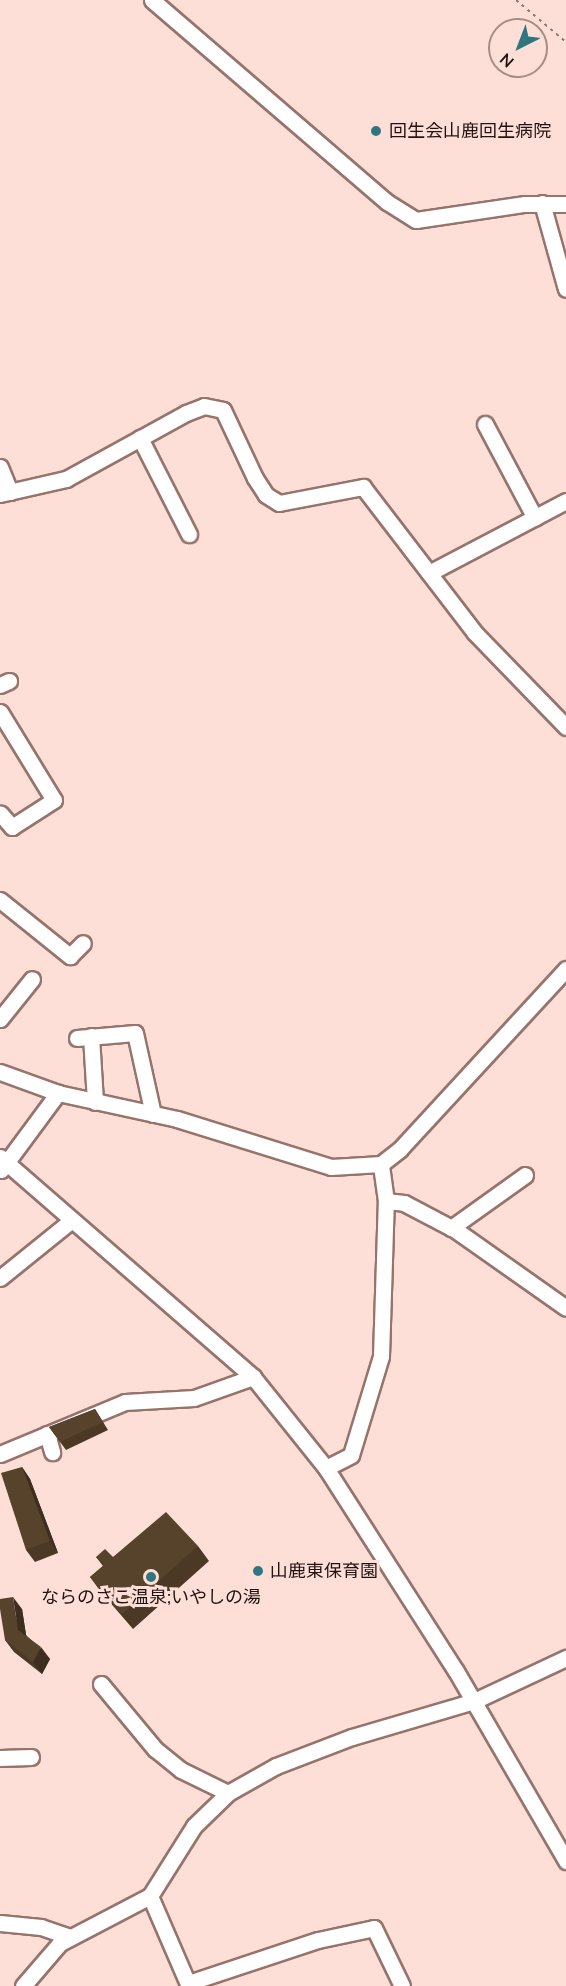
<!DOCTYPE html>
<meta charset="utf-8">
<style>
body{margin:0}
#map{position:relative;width:566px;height:1986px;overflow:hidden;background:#fedfd8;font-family:"Nunito Sans","Noto Sans JP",sans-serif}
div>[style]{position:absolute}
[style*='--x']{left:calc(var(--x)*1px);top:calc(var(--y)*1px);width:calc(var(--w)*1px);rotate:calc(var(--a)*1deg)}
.path>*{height:2px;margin-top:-1px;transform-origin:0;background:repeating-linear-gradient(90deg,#8b7671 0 3px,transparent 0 7.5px)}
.roads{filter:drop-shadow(2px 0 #96746c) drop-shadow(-2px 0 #96746c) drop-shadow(0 2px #96746c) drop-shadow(0 -2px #96746c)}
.minor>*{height:15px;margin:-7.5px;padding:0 7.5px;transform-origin:7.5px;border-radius:7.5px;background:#fff}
.wall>*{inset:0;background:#4b3926}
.shaded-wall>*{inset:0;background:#3d2e1f}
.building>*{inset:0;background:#57422c}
.dots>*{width:16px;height:16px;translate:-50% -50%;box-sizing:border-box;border:3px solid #fedfd8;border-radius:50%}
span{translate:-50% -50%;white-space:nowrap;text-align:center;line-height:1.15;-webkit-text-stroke:6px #fedfd8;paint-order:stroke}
.poi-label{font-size:18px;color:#201311}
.left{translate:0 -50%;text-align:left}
.north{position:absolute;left:488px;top:18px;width:60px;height:60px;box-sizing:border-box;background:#fedfd8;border:2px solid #a58d88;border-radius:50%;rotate:222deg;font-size:16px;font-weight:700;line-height:24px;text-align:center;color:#201311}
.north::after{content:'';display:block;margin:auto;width:21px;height:27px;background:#2e7780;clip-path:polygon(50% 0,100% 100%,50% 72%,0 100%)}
</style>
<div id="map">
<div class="path">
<div style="--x:516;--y:0;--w:65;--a:40"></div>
</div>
<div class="roads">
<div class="minor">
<div style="--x:152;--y:0;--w:310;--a:40.7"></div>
<div style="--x:387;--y:202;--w:34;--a:32"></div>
<div style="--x:416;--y:220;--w:110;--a:-8.4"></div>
<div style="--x:525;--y:204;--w:41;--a:0"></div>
<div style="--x:542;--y:203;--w:89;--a:74.4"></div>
<div style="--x:485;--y:424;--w:106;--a:62"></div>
<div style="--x:140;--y:438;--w:108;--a:63"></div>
<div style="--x:0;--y:467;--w:27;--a:68"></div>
<div style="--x:0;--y:494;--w:68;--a:-12.8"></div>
<div style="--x:66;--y:479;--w:137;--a:-28.8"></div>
<div style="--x:186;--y:413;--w:19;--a:-21"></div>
<div style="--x:204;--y:406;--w:19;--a:12"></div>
<div style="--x:223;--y:410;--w:75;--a:64.8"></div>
<div style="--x:255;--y:478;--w:20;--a:57"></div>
<div style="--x:266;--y:495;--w:15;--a:32"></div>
<div style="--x:279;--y:503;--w:86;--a:-10.8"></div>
<div style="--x:363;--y:487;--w:184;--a:52.5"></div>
<div style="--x:475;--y:633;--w:131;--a:45.9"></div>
<div style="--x:429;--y:573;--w:155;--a:-27.7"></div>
<div style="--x:0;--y:685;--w:10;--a:-24"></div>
<div style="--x:0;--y:712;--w:103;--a:58.5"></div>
<div style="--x:54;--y:800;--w:50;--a:147.3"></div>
<div style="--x:12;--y:827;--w:18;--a:-131"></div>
<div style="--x:0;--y:900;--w:90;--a:38.7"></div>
<div style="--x:70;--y:956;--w:18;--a:-45"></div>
<div style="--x:0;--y:1019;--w:51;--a:-51.3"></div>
<div style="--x:91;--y:1036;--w:66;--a:86.5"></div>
<div style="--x:77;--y:1038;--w:58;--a:-4.9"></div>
<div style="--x:135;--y:1033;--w:83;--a:77.5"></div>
<div style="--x:0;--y:1072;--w:62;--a:19.9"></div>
<div style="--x:58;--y:1093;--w:122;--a:12.3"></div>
<div style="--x:177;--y:1119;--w:161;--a:17.3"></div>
<div style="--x:331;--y:1167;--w:50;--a:-3.4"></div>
<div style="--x:381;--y:1164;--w:24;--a:-38"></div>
<div style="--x:400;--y:1149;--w:245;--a:-47.3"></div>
<div style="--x:0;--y:1157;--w:335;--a:41"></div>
<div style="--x:253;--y:1377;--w:117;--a:51.3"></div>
<div style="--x:326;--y:1468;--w:241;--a:57.4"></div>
<div style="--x:456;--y:1671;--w:220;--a:59.9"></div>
<div style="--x:1;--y:1170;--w:96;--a:-53.5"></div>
<div style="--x:386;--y:1201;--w:18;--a:6"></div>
<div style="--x:404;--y:1203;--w:60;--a:27.8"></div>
<div style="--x:457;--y:1231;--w:133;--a:35.2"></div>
<div style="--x:451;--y:1228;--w:91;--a:-35.6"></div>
<div style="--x:0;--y:1278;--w:92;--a:-38.9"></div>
<div style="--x:47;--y:1434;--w:19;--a:74"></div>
<div style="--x:0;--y:1454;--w:135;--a:-22.6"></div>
<div style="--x:125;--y:1402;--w:69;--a:-3.3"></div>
<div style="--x:194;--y:1398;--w:63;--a:-19.6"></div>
<div style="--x:326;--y:1468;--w:28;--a:-27"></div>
<div style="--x:351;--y:1455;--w:103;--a:-73.1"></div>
<div style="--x:381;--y:1356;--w:155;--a:-88.2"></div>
<div style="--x:386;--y:1201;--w:37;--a:-98"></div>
<div style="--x:101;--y:1684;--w:85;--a:50.3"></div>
<div style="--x:155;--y:1749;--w:33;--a:39"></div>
<div style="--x:181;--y:1770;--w:52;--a:26.1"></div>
<div style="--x:0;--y:1758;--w:31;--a:-2"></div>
<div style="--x:150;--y:1896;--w:98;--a:66.6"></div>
<div style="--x:0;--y:1923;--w:41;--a:5.6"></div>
<div style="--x:41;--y:1927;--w:31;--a:19"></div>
<div style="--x:188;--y:1983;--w:137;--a:-18.3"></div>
<div style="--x:318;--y:1940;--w:57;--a:-12.1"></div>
<div style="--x:374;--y:1928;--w:64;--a:64.2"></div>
<div style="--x:23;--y:1986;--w:57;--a:-49.3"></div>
<div style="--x:60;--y:1943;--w:102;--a:-27.6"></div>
<div style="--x:150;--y:1896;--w:83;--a:-57.8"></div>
<div style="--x:194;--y:1826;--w:47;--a:-44.1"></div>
<div style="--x:228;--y:1793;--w:55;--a:-29.4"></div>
<div style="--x:276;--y:1766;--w:81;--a:-20.9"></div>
<div style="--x:352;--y:1737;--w:127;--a:-16.4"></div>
<div style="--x:474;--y:1701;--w:102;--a:-25.1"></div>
</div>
</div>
<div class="wall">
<div style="clip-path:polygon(95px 1409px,108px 1430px,66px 1450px,49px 1427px)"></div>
<div style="clip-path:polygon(22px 1467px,30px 1479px,58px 1553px,35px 1562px,26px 1550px)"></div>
<div style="clip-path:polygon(198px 1546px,209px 1561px,133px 1629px,101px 1592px,90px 1577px,103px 1566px,96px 1557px,113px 1557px)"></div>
<div style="clip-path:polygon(22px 1609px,26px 1635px,50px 1659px,42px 1674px,14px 1652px,5px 1640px)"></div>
</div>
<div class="shaded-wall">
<div style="clip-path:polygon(22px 1467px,30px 1479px,58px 1553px,50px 1541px)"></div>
<div style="clip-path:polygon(13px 1597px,22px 1609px,27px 1641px,18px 1630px)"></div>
<div style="clip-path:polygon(41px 1647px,50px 1659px,42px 1674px,33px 1662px)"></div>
</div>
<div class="building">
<div style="clip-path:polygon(95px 1409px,103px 1422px,60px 1442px,49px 1427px)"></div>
<div style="clip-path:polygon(22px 1467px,50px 1541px,26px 1550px,1px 1473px)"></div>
<div style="clip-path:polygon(166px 1512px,198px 1546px,122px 1614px,90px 1577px,104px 1565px,96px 1557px,105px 1549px,113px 1557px)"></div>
<div style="clip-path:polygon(13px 1597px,18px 1630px,41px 1647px,33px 1662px,5px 1640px,0 1609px,0 1599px)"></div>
</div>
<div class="dots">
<div style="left:376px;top:131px;background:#2e7780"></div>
<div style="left:258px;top:1571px;background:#2e7780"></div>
<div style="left:151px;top:1577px;background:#2e7780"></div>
</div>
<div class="poi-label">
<span class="left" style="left:389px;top:131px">回生会山鹿回生病院</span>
<span class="left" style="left:270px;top:1571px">山鹿東保育園</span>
<span style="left:151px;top:1597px">ならのさこ温泉;いやしの湯</span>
</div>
<div class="north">N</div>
</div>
